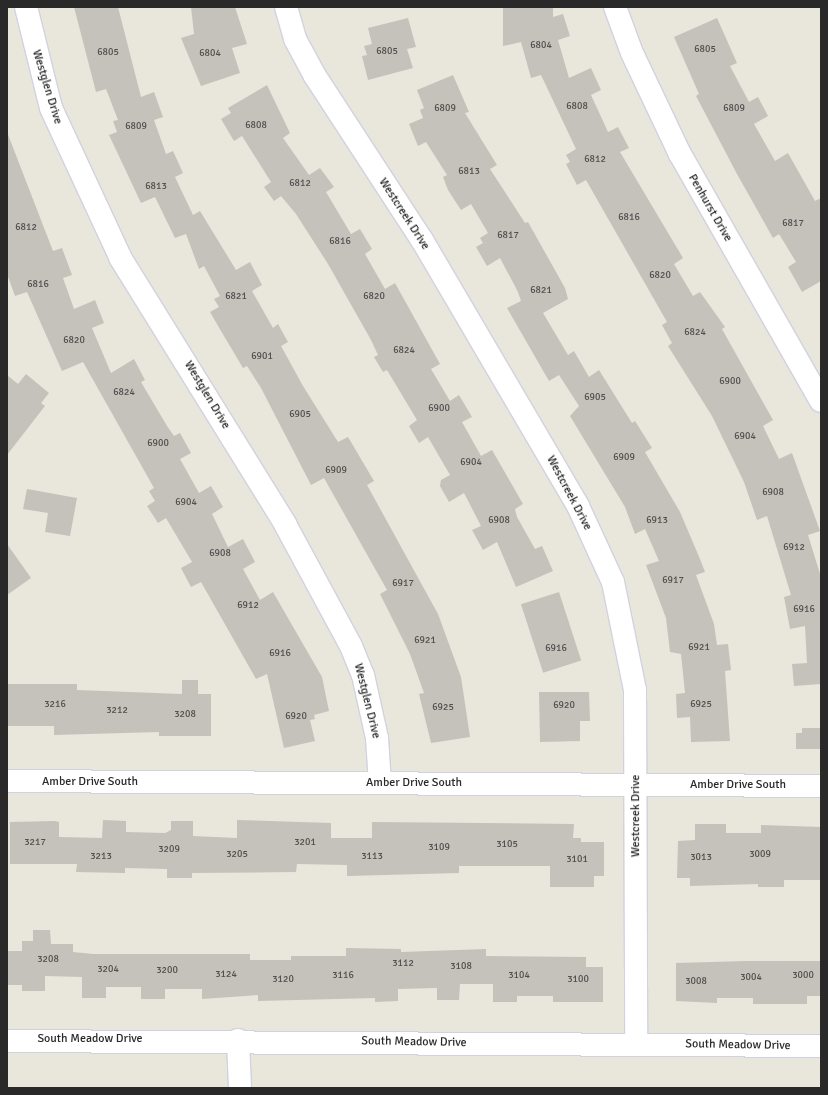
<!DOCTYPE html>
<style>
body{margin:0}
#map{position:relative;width:828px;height:1095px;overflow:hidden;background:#e9e6dc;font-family:Signika,sans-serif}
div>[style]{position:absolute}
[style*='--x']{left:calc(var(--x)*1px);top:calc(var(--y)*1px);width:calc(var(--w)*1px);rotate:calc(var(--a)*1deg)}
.building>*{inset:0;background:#c5c2bb;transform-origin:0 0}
.roads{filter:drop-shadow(1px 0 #d1d2e0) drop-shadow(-1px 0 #d1d2e0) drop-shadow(0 1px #d1d2e0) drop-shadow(0 -1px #d1d2e0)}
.minor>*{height:22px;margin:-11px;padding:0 11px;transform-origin:11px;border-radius:11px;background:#fff}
span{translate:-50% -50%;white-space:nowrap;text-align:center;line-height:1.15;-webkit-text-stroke:3px #fff;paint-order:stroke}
.number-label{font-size:10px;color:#504f4e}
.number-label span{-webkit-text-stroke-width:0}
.street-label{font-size:12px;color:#292929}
.frame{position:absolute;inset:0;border:8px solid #292929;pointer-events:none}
</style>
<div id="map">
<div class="building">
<div style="clip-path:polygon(74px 7px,118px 7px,141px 97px,154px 92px,163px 117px,154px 120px,166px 154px,173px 151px,183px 173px,175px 177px,193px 215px,200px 211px,236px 270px,250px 262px,262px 285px,252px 291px,273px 328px,278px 324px,288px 342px,281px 346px,303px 386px,338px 442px,348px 437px,374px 481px,367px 485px,438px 614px,461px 677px,470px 737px,431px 743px,419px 694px,424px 693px,410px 654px,380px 594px,387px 590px,324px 478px,311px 485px,261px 388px,247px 366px,243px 368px,221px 331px,210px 312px,219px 307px,214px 299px,220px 296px,204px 266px,199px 269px,186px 234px,175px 238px,155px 197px,141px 203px,109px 135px,117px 132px,113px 121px,118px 120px,106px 89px,96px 92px)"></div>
<div style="clip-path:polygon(191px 7px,235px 7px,247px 44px,232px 48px,240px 73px,201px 86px,181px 38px,194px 34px)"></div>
<div style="clip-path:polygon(503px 7px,553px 7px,553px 17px,563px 14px,570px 36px,558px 40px,569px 78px,591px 68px,601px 90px,591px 95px,608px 132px,618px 127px,629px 148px,620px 152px,683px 258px,674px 264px,693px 296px,700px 292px,725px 327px,722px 329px,727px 338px,773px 420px,763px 426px,779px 459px,792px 453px,820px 531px,808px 535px,821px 577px,821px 684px,794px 686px,792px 664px,807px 663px,805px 626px,790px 629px,784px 597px,791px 595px,767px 516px,757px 520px,744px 482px,712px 416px,668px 346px,672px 343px,662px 325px,667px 322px,586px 180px,577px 185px,566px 164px,570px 162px,566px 155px,576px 149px,541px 75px,531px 78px,521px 42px,503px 46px)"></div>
<div style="clip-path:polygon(408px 18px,416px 47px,407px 49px,413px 68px,368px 80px,362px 56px,367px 55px,364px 46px,372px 44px,368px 28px)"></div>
<div style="clip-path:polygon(717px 18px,737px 63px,730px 66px,749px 102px,758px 97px,768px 116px,754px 124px,775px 161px,788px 153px,815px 201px,821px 198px,821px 281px,802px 292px,788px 267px,796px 262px,779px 234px,773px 238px,737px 174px,696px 96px,699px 94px,674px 37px)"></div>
<div style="clip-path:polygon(453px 75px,469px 112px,465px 113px,497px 165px,490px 169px,525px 223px,528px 222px,565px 288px,568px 299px,543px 313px,568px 355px,574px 351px,589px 377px,599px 370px,632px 423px,635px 421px,652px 448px,645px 452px,680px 512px,700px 559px,705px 572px,696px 575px,714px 624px,717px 645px,728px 644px,731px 670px,725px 671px,730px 741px,691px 742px,690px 717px,677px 718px,676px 694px,685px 693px,681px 654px,670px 652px,666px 618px,646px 565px,659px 561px,645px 529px,635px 534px,625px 507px,570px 416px,579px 406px,559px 375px,549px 381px,507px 308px,521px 301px,518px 292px,500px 258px,487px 266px,476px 247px,483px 243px,480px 238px,488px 233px,471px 204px,461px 210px,448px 190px,443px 177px,447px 175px,426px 142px,418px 146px,409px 124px,423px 118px,420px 110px,424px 108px,417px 90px)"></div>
<div style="clip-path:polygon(267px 85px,290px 133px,283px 138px,309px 175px,320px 168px,334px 187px,326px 192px,351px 234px,360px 229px,372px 249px,365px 254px,385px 289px,395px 283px,440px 364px,431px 369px,450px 401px,459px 395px,472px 417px,462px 422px,481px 456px,492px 450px,523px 504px,515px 509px,517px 517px,535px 549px,542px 546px,553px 571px,516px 587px,497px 542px,483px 550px,472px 530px,481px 526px,464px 493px,449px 502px,440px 486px,441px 480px,450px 475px,428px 437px,419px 443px,409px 426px,417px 420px,387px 370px,383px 372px,374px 357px,378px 355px,371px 340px,328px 264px,296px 214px,281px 196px,274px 201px,264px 187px,271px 182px,242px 136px,234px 141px,221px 119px,231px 113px,228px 108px)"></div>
<div style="clip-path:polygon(7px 132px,53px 251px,62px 248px,72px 275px,63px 278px,74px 309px,95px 300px,104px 323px,92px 328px,111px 373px,134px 359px,145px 380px,141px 382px,167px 426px,174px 436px,180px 433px,191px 453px,180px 459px,199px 493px,211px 486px,223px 507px,212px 514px,228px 547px,243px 539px,255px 562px,243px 569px,260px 600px,273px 592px,322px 677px,329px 711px,314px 715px,315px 719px,310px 720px,315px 741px,284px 748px,267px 674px,256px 679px,201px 582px,191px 587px,181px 568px,192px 562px,166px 518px,158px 523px,147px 506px,155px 501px,149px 491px,154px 488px,83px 362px,62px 371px,27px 292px,15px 296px,7px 274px)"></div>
<div style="clip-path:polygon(26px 374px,49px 393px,41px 403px,45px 406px,7px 455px,7px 375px,18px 384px)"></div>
<div style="clip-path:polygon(27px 489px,77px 498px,70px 536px,45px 532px,48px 513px,23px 509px)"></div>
<div style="clip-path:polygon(7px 544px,31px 578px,7px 595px)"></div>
<div style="left:559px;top:592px;width:72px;height:40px;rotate:72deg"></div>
<div style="clip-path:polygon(182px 680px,198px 680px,198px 694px,211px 694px,211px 736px,159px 736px,159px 732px,54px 735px,54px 726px,7px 726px,7px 684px,77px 684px,77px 690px,182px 694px)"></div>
<div style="clip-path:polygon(539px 692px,589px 692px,590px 721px,580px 721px,580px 741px,540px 742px)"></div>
<div style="clip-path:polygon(802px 728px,821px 728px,821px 749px,796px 749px,796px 733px,802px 733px)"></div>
<div style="clip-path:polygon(103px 820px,126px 821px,126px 832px,165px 833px,171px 830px,171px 821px,193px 821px,193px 836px,237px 838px,237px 820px,331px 823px,331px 838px,372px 838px,372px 822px,574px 824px,573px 838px,581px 838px,581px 842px,604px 842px,604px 876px,594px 876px,594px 887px,550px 887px,550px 866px,459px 866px,459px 873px,347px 876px,347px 865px,297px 864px,296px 872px,192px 873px,192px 878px,167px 878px,167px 869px,125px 868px,125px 873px,76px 872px,77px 864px,10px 864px,10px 822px,55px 821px,59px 822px,59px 837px,102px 838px)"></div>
<div style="clip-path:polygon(695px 824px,726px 824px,726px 833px,761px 833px,761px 825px,821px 827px,821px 880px,784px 880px,784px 887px,758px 887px,758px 884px,690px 886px,690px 878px,677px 878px,678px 841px,695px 840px)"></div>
<div style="clip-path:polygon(33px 930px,50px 930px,51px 944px,73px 944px,73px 952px,93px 954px,250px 954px,250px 960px,291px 960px,291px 956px,346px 956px,346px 948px,401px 949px,401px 952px,486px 949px,486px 956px,586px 957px,586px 967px,603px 967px,603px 1002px,553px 1002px,553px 996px,517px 996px,517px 1002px,493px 1002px,493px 984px,460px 984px,459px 1000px,437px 1000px,437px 988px,398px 989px,398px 1001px,375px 1002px,375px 998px,258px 1001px,258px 995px,202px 999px,202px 989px,165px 989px,165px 999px,141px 999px,141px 987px,106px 987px,106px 998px,82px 998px,82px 977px,45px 976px,45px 991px,22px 991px,22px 985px,7px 985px,7px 951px,22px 951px,22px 941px,33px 941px)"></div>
<div style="clip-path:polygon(746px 961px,821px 961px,821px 996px,807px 996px,807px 1004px,753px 1004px,753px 998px,717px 998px,717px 1003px,676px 1001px,676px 963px)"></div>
</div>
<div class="roads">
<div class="minor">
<div style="--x:26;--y:7;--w:104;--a:76.1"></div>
<div style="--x:51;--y:108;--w:166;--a:65.1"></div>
<div style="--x:121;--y:259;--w:312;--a:58.2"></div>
<div style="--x:285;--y:524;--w:139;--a:61.6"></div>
<div style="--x:351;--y:646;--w:31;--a:68"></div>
<div style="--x:363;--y:675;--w:65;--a:77.5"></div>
<div style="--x:377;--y:738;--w:45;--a:86.2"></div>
<div style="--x:286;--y:7;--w:33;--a:74"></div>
<div style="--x:295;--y:39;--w:42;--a:61.6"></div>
<div style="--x:315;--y:76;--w:196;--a:56.9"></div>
<div style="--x:422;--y:240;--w:308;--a:59.6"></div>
<div style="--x:578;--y:506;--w:84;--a:65.3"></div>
<div style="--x:613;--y:582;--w:110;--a:78.5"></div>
<div style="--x:635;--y:690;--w:354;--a:89.8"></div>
<div style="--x:615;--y:7;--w:49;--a:69.7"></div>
<div style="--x:632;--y:53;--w:112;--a:64.6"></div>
<div style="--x:680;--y:154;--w:284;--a:60.3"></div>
<div style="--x:7;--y:781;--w:814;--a:0.35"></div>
<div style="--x:238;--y:1040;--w:48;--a:87.6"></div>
<div style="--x:7;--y:1041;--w:814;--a:0.35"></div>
</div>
</div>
<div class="number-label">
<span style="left:541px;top:46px">6804</span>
<span style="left:705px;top:50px">6805</span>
<span style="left:387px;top:52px">6805</span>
<span style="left:108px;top:53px">6805</span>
<span style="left:210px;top:54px">6804</span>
<span style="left:577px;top:107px">6808</span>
<span style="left:445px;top:109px">6809</span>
<span style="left:734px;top:109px">6809</span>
<span style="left:256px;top:126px">6808</span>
<span style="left:136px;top:127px">6809</span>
<span style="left:595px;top:160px">6812</span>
<span style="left:469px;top:172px">6813</span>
<span style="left:300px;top:184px">6812</span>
<span style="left:156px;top:187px">6813</span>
<span style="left:629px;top:218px">6816</span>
<span style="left:793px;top:224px">6817</span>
<span style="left:26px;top:228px">6812</span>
<span style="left:508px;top:236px">6817</span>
<span style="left:340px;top:242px">6816</span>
<span style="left:660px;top:276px">6820</span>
<span style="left:38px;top:285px">6816</span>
<span style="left:541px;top:291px">6821</span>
<span style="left:236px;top:297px">6821</span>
<span style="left:374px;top:297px">6820</span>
<span style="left:695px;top:333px">6824</span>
<span style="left:74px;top:341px">6820</span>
<span style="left:404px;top:351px">6824</span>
<span style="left:262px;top:357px">6901</span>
<span style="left:730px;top:382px">6900</span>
<span style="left:124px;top:393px">6824</span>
<span style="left:595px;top:398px">6905</span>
<span style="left:439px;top:409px">6900</span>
<span style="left:300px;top:415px">6905</span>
<span style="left:745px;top:437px">6904</span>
<span style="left:158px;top:444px">6900</span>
<span style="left:624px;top:458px">6909</span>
<span style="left:471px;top:463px">6904</span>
<span style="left:336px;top:471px">6909</span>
<span style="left:773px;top:493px">6908</span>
<span style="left:186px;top:503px">6904</span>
<span style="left:499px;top:521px">6908</span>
<span style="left:657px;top:521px">6913</span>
<span style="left:794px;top:548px">6912</span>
<span style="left:220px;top:554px">6908</span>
<span style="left:673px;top:581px">6917</span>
<span style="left:403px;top:584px">6917</span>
<span style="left:248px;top:606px">6912</span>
<span style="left:804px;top:610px">6916</span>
<span style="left:425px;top:641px">6921</span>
<span style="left:699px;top:648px">6921</span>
<span style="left:556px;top:649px">6916</span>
<span style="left:280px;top:654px">6916</span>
<span style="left:55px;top:705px">3216</span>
<span style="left:701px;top:705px">6925</span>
<span style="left:564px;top:706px">6920</span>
<span style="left:443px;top:708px">6925</span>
<span style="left:117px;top:711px">3212</span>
<span style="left:185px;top:715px">3208</span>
<span style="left:296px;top:717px">6920</span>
<span style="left:35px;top:843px">3217</span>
<span style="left:305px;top:843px">3201</span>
<span style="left:507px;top:845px">3105</span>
<span style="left:439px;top:848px">3109</span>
<span style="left:169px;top:850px">3209</span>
<span style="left:237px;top:855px">3205</span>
<span style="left:760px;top:855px">3009</span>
<span style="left:101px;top:857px">3213</span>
<span style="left:372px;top:857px">3113</span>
<span style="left:701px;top:858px">3013</span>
<span style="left:577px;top:860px">3101</span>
<span style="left:48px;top:960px">3208</span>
<span style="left:403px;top:964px">3112</span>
<span style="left:461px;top:967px">3108</span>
<span style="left:108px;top:970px">3204</span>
<span style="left:167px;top:971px">3200</span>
<span style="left:226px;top:975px">3124</span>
<span style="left:343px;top:976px">3116</span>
<span style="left:519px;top:976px">3104</span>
<span style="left:803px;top:976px">3000</span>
<span style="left:751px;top:978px">3004</span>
<span style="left:283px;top:980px">3120</span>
<span style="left:578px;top:980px">3100</span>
<span style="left:696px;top:982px">3008</span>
</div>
<div class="street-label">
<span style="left:47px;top:87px;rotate:73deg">Westglen Drive</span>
<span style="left:710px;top:208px;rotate:60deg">Penhurst Drive</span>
<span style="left:404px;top:214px;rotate:57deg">Westcreek Drive</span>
<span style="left:207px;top:395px;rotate:59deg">Westglen Drive</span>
<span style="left:569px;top:493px;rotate:62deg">Westcreek Drive</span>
<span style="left:367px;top:701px;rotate:76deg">Westglen Drive</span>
<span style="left:90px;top:782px">Amber Drive South</span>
<span style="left:414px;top:783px">Amber Drive South</span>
<span style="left:738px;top:785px">Amber Drive South</span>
<span style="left:636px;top:816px;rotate:-90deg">Westcreek Drive</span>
<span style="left:90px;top:1039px">South Meadow Drive</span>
<span style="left:414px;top:1042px;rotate:1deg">South Meadow Drive</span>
<span style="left:738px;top:1045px;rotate:1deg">South Meadow Drive</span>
</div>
<div class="frame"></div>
</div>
